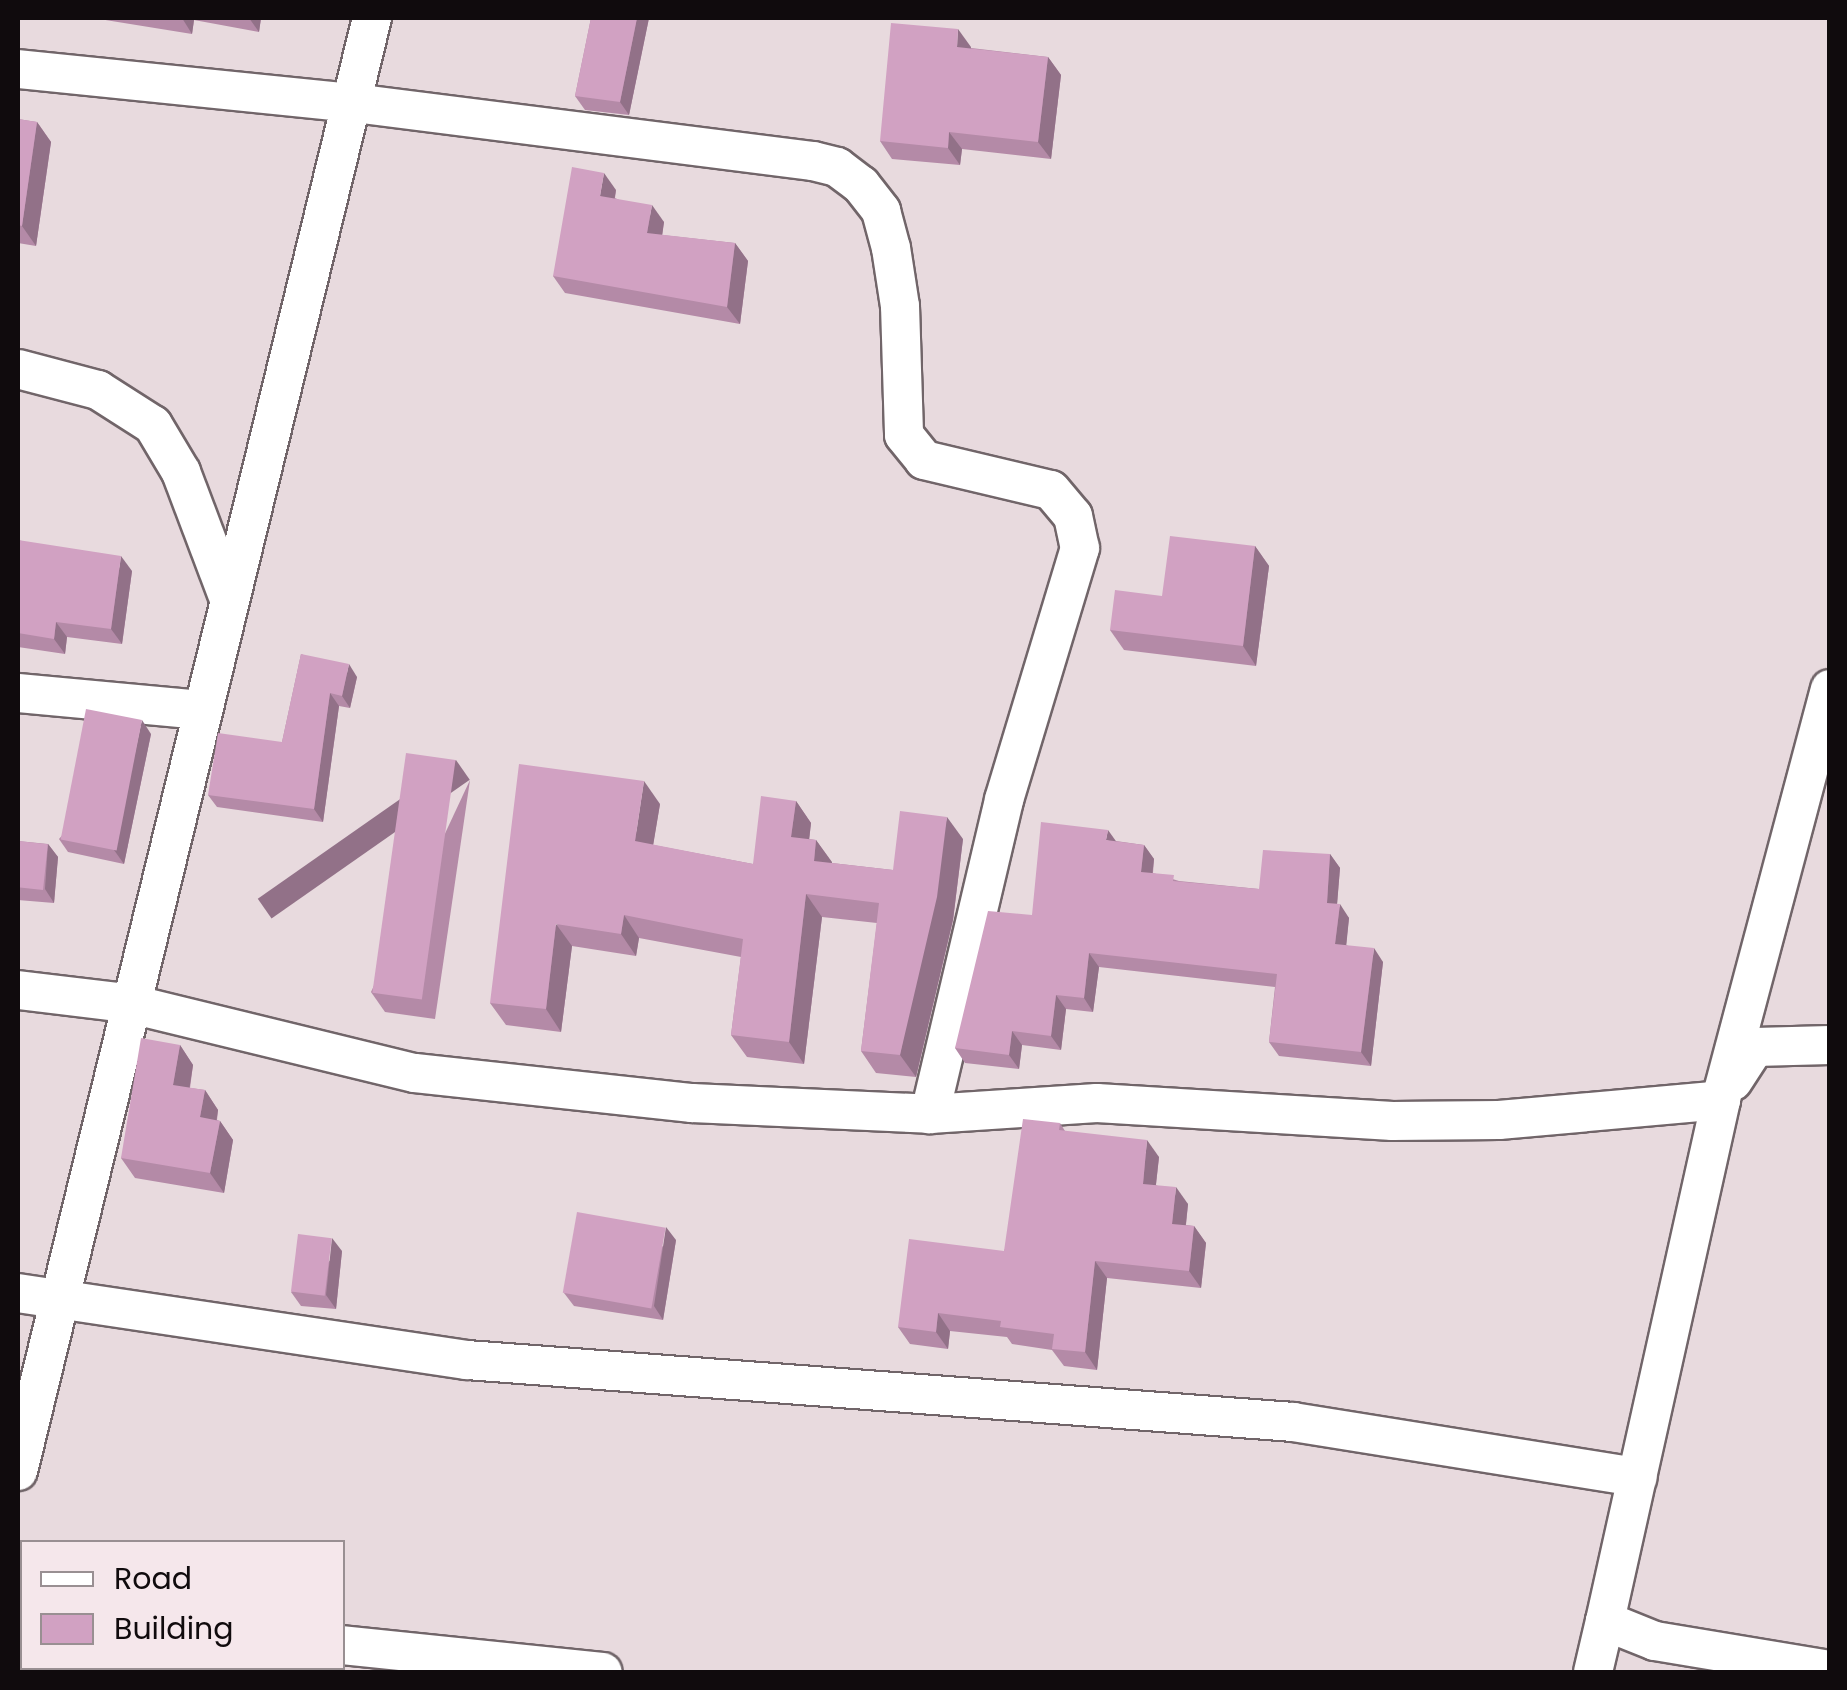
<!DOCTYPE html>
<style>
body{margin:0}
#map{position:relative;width:1847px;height:1690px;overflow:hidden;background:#e8dade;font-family:Poppins,sans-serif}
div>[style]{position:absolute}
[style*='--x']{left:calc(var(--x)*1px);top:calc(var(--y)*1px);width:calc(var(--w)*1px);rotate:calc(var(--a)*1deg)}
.roads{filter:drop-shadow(2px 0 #716569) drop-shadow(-2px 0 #716569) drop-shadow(0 2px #716569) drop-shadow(0 -2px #716569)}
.minor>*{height:38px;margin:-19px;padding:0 19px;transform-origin:19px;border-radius:19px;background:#fff}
.wall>*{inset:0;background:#b48aa7}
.shaded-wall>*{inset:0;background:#927188;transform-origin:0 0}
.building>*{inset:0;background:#d1a1c2;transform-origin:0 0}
span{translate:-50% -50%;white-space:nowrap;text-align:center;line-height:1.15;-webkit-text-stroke:9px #f5e7eb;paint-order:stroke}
.frame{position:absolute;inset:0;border:20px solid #100b0d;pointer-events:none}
.legend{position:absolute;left:20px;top:1540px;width:325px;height:130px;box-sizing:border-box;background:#f5e7eb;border:2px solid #998f92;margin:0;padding:12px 18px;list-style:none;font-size:30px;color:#100b0d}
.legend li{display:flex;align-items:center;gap:20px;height:50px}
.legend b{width:50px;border:2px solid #998f92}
</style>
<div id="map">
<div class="roads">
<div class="minor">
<div style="--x:18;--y:69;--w:338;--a:5.8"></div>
<div style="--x:354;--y:103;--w:463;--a:7.2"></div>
<div style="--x:813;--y:161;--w:25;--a:14"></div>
<div style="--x:837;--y:167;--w:30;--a:37"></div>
<div style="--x:861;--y:185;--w:33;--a:52"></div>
<div style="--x:881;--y:211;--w:38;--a:75"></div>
<div style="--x:891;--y:248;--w:59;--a:81.2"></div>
<div style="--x:900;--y:306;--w:129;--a:88.2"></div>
<div style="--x:904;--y:435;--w:32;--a:51"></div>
<div style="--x:924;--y:460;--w:130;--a:13.3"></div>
<div style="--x:1051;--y:490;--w:34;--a:50"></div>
<div style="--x:1073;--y:516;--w:33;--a:78"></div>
<div style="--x:1080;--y:548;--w:263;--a:106.8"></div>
<div style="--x:1004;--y:800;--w:323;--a:103.3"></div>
<div style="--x:18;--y:369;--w:83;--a:14.7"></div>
<div style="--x:98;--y:390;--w:65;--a:32.5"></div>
<div style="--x:153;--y:425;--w:55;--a:59.2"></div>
<div style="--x:181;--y:472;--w:136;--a:69.3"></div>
<div style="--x:1830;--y:689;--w:425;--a:104.9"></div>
<div style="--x:1721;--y:1100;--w:534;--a:102.55"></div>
<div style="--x:1605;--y:1621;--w:54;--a:21.8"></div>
<div style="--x:1655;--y:1641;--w:177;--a:9.4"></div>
<div style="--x:18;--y:693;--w:184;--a:5.3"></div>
<div style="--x:18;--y:990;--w:110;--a:6.8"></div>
<div style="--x:127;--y:1003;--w:296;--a:13.7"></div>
<div style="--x:415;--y:1073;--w:279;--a:6.2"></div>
<div style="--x:692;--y:1103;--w:238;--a:2.6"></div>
<div style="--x:930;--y:1114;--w:167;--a:-3.8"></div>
<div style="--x:1097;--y:1103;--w:296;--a:3.5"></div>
<div style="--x:1392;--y:1121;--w:107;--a:-0.5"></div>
<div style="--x:1499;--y:1120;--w:223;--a:-5.1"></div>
<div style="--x:1733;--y:1081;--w:40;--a:-57.1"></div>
<div style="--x:1755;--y:1047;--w:75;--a:-1.5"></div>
<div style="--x:18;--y:1293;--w:454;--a:8.5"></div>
<div style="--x:467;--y:1360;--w:828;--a:4.29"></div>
<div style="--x:1293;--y:1422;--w:349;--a:9.1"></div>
<div style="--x:18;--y:1471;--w:1496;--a:-76.31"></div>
<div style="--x:18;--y:1596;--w:4;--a:14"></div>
<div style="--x:342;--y:1645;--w:262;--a:5.9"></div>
<div style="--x:1593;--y:1672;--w:52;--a:-76.8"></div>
</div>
</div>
<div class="wall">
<div style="clip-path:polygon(93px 18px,261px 18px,259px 32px,194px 20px,192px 34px)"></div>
<div style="clip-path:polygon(591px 18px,649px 18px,629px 115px,585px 110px,575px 96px)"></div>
<div style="clip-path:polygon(971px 47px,971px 48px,1048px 57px,1061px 75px,1051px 159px,962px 149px,960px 165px,892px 159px,880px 141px)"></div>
<div style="clip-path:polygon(18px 119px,37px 122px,51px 142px,36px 246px,18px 243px)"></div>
<div style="clip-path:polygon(616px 190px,615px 198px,664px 222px,662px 235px,735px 243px,748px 261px,740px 324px,565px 293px,553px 276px)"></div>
<div style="clip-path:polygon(18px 540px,132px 571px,122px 644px,67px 637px,65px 654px,18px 647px)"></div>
<div style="clip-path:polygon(1255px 546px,1269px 566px,1256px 666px,1124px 650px,1110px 630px,1162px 596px)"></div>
<div style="clip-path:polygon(301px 654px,357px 677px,350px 708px,339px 706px,323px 822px,217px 807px,208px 795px,282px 742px)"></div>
<div style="clip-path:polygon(151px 734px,124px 864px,68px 852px,59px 839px)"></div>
<div style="clip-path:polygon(470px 780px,435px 1019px,385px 1012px,371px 992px)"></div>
<div style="clip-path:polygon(796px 801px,811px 823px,809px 839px,816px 840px,832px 863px,893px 870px,963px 839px,953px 920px,916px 1077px,876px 1073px,861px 1051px,877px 923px,822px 917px,804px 1064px,747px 1057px,731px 1035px,741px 957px,639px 938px,636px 956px,572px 946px,561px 1032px,506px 1025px,490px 1003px,660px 804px,653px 845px,753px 864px)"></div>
<div style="clip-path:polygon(18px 841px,48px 844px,58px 857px,54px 903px,18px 900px)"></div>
<div style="clip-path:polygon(1116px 841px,1144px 845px,1154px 859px,1153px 873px,1179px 881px,1259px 889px,1330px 854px,1340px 868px,1337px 904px,1349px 918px,1346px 945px,1383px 962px,1371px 1066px,1279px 1056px,1269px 1042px,1275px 987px,1099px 967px,1093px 1012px,1066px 1009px,1061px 1050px,1022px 1045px,1019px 1069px,965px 1063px,955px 1048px,1032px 915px)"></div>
<div style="clip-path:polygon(180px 1045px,193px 1065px,190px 1088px,205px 1090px,218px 1110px,217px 1120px,220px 1121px,233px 1140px,224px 1193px,135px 1178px,121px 1158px)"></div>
<div style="clip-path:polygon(1060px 1123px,1065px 1131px,1159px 1157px,1156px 1185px,1188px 1204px,1186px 1225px,1194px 1226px,1206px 1243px,1201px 1288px,1107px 1278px,1097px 1370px,1064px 1366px,1052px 1350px,1012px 1344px,1007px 1337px,950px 1331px,948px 1349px,910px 1344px,898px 1327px,1004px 1251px)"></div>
<div style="clip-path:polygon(676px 1240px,663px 1320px,574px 1306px,564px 1293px)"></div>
<div style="clip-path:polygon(342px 1251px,336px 1309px,301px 1306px,291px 1292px)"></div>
</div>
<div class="shaded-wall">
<div style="clip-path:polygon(182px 18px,192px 18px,194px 20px,192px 34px)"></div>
<div style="clip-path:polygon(249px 18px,261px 18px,259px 32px)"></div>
<div style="clip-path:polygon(637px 18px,649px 18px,629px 115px,620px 102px)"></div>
<div style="clip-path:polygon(958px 29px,971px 47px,969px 64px,957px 47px)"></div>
<div style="clip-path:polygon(1048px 57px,1061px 75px,1051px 159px,1038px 142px)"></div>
<div style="clip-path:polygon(37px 122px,51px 142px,36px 246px,22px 226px)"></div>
<div style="clip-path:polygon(949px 132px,962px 149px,960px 165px,948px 148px)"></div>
<div style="clip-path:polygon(604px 173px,616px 190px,612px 213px,600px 196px)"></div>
<div style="clip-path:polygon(652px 205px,664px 222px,660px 251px,647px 233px)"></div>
<div style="clip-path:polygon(735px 243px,748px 261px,740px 324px,727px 307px)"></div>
<div style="clip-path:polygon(1255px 546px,1269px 566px,1256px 666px,1243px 646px)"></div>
<div style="clip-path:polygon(121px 556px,132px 571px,122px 644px,111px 629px)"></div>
<div style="clip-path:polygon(56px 622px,67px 637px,65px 654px,54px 639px)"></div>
<div style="clip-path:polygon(349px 664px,357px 677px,350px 708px,342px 696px)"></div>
<div style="clip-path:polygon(330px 693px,339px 706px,323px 822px,314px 809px)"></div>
<div style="clip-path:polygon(142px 720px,151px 734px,124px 864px,114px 850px)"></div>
<div style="left:456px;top:760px;width:24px;height:242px;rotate:55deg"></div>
<div style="clip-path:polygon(644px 781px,660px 804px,650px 864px,635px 841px)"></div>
<div style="clip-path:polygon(796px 801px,811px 823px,807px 859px,791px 837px)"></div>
<div style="clip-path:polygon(947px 817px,963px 839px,953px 920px,916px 1077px,900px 1055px)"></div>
<div style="clip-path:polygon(1108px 830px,1118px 844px,1106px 840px)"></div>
<div style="clip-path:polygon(816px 840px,832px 862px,829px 883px,814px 861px)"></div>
<div style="clip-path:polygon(48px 844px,58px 857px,54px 903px,45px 889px)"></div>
<div style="clip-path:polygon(1144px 845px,1154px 859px,1151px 886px,1141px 872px)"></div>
<div style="clip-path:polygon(1330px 854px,1340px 868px,1336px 917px,1327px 903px)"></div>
<div style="clip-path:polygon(806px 894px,822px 917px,804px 1064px,789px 1042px)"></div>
<div style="clip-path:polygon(1340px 904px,1349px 918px,1345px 958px,1335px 944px)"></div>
<div style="clip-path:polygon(624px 915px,639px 938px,636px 956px,621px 934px)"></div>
<div style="clip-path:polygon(556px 924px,572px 946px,561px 1032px,546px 1009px)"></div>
<div style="clip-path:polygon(1374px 948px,1383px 962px,1371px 1066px,1361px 1052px)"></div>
<div style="clip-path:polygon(1089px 953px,1099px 967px,1093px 1012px,1084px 998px)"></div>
<div style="clip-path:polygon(1056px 995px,1066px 1009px,1061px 1050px,1051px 1036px)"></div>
<div style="clip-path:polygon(1012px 1031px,1022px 1045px,1019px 1069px,1009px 1055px)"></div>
<div style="clip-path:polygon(180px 1045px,193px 1065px,187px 1104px,173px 1085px)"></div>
<div style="clip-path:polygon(205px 1090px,218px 1110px,214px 1137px,200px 1117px)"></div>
<div style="clip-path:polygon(220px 1121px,233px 1140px,224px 1193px,210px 1173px)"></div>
<div style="clip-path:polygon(1147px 1140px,1159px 1157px,1154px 1201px,1143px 1184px)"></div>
<div style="clip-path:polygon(1176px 1187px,1188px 1204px,1184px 1241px,1172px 1224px)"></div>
<div style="clip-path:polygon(1194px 1226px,1206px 1243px,1201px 1288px,1189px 1271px)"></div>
<div style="clip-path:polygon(666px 1227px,676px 1240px,663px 1320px,654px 1306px)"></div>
<div style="clip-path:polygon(332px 1238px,342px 1251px,336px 1309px,326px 1295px)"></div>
<div style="clip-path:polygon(1095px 1261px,1107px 1278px,1097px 1370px,1085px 1352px)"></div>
<div style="clip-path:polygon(938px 1313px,950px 1331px,948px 1349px,936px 1332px)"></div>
</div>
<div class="building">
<div style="clip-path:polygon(591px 18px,637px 18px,620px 102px,575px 96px)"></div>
<div style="clip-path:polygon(891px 23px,958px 29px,957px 47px,1048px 57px,1038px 142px,949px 132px,948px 148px,880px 141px)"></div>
<div style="clip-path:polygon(18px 119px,37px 122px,22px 226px,18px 225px)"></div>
<div style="clip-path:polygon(572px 167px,604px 173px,600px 196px,652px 205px,647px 233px,735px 243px,727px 307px,553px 276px)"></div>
<div style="clip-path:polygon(1170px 536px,1255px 546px,1243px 646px,1110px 630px,1115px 590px,1162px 596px)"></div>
<div style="clip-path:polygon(18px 540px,121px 556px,111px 629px,56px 622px,54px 639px,18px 633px)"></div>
<div style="clip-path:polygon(301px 654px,349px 664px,342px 696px,330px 693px,314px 809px,208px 795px,218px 733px,282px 742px)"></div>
<div style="left:86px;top:709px;width:57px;height:133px;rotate:11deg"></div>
<div style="left:406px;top:753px;width:50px;height:242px;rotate:8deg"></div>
<div style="clip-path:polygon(519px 764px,644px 781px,635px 841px,753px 864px,761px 796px,796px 801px,791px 837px,816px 840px,814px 861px,893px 870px,900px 811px,947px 817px,937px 897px,900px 1055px,861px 1051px,879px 903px,806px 894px,789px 1042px,731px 1035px,743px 939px,624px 915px,621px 934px,556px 924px,546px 1009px,490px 1003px)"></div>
<div style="clip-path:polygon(1041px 822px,1108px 830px,1106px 840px,1144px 845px,1141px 872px,1174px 875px,1173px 881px,1259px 889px,1263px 850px,1330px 854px,1327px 903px,1340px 904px,1335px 944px,1374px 948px,1361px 1052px,1269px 1042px,1277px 974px,1089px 953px,1084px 998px,1056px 995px,1051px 1036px,1012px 1031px,1009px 1055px,955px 1048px,988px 911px,1032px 915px)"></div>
<div style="left:18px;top:841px;width:30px;height:46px;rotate:6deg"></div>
<div style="clip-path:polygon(141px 1038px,180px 1045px,173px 1085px,205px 1090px,200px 1117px,220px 1121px,210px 1173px,121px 1158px)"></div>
<div style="clip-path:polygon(1023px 1119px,1060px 1123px,1059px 1130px,1147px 1140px,1143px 1184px,1176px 1187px,1172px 1224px,1194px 1226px,1189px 1271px,1095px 1261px,1085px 1352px,1052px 1349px,1054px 1334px,1000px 1327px,1001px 1321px,938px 1313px,936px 1332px,898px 1327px,909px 1239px,1004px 1251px)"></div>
<div style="left:577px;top:1212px;width:90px;height:82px;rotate:10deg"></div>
<div style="left:298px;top:1234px;width:34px;height:58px;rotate:7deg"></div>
</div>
<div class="frame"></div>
<ul class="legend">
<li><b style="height:12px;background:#fff"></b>Road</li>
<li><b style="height:28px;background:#d1a1c2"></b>Building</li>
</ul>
</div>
